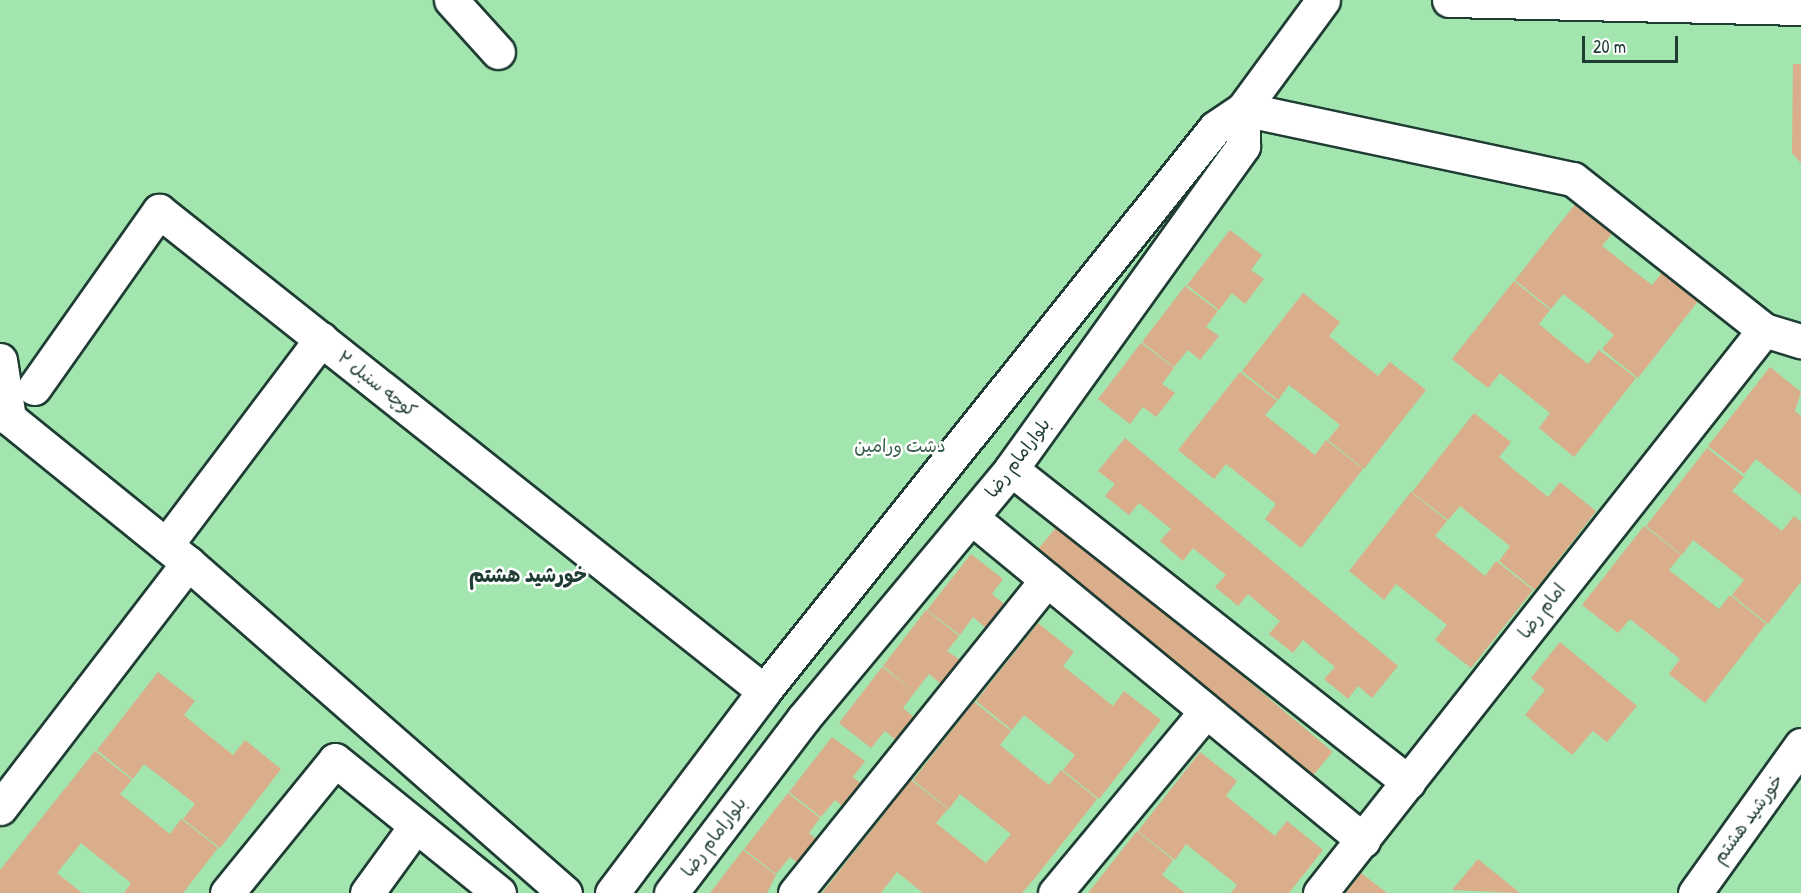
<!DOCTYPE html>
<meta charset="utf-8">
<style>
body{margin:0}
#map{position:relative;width:1801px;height:893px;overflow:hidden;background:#f4e6dc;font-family:"Patrick Hand","Playpen Sans Arabic",sans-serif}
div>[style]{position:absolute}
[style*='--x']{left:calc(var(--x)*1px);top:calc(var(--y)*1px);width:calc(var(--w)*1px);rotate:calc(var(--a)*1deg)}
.green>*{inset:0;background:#a3e5af;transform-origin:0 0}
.building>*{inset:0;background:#daad8b;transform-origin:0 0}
.roads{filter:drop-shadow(2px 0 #1f3d34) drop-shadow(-2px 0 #1f3d34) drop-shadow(0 2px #1f3d34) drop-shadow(0 -2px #1f3d34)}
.street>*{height:33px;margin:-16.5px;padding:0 16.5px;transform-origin:16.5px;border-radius:16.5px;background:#fff}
.secondary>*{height:33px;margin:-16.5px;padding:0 16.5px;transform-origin:16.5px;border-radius:16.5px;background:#fff}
span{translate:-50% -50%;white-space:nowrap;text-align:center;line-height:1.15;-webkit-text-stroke:5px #fff;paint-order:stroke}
.street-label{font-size:18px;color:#1f3d34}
.park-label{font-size:18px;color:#395f4d}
.neighbourhood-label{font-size:20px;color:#1f3d34;font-weight:700}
.scale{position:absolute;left:1582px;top:36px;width:96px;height:27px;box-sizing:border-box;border:3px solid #1f3d34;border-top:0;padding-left:8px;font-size:18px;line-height:21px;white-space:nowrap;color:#1f3d34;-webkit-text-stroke:4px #fff;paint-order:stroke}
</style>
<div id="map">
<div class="green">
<div style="left:0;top:0;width:1801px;height:893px"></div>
</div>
<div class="building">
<div style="clip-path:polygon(1793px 64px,1801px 64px,1801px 163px,1792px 153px)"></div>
<div style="clip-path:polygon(1577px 202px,1614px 231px,1602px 246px,1652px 285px,1663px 271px,1699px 300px,1638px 378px,1602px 349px,1614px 335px,1589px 314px,1563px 294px,1551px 309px,1515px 280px)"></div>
<div style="clip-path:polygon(1230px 230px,1262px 255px,1251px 270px,1264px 279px,1245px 304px,1232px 293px,1219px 310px,1187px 285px)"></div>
<div style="clip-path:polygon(1514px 281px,1550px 310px,1539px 324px,1563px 344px,1588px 364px,1599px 350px,1636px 378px,1574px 457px,1539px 428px,1550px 413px,1500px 373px,1488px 388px,1452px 359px)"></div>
<div style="clip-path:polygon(1185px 286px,1218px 311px,1206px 327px,1219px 336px,1200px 360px,1188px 350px,1174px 367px,1142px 342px)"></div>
<div style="clip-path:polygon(1303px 293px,1340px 322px,1329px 336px,1353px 356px,1378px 376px,1390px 362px,1426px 390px,1364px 469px,1328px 440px,1340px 425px,1315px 405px,1289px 385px,1278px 400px,1242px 371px)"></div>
<div style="clip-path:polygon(1141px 343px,1174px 368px,1162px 384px,1175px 393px,1156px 417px,1143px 407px,1130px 424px,1098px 399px)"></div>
<div style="clip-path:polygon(1770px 367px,1801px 392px,1795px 411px,1801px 416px,1801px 495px,1756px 459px,1744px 474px,1708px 446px)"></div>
<div style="clip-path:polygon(1240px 372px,1277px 401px,1265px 415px,1315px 455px,1326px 440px,1363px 469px,1301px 548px,1265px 519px,1276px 504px,1226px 464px,1214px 479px,1178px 450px)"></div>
<div style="clip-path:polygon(1474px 413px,1511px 442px,1499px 457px,1523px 477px,1548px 497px,1560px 482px,1596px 511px,1535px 590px,1499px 561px,1510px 546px,1460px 506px,1448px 520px,1412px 492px)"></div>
<div style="clip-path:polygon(1125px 438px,1398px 666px,1372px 698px,1358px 686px,1348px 699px,1324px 679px,1335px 667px,1318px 653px,1303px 640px,1293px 653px,1269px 634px,1280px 621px,1263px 607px,1248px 594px,1238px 606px,1215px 587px,1226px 575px,1209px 561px,1193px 548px,1183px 561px,1160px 541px,1171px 529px,1139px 503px,1129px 515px,1105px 496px,1115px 484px,1098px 471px)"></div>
<div style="clip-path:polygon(1707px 448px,1744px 477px,1732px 491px,1782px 531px,1794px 516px,1801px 522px,1801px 582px,1768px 624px,1732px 595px,1744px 580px,1693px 540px,1682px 555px,1646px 526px)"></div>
<div style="clip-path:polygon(1411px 492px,1447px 521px,1435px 536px,1461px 556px,1485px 576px,1496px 561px,1533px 590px,1471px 668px,1435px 640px,1447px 625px,1396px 584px,1384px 600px,1349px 571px)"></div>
<div style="left:1060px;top:523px;width:356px;height:43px;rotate:40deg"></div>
<div style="clip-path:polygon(1644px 526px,1681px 555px,1669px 570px,1719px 609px,1730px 595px,1766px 624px,1705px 703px,1669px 674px,1680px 659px,1630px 619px,1618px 633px,1582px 605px)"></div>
<div style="clip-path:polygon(971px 554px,1003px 579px,992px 594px,1004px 604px,986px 628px,973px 617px,960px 635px,927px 610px)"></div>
<div style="clip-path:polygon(926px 610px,959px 636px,947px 651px,960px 660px,941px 684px,929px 674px,915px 692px,883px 666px)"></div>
<div style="clip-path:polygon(1038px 623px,1074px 652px,1063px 666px,1113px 706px,1124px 691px,1161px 720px,1099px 799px,1063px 770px,1075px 755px,1049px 735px,1024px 715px,1012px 730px,976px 701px)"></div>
<div style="clip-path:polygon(1560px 642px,1637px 706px,1607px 742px,1593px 731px,1572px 755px,1525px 715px,1545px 690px,1531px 678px)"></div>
<div style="clip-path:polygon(882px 667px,915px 692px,903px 708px,915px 718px,897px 741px,885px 731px,871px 748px,839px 723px)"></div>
<div style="clip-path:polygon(158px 672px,195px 701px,184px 715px,208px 735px,233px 755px,245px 740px,281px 769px,220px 848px,183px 819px,195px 804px,170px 784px,144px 764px,133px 779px,97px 750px)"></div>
<div style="clip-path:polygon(974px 702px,1011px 731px,1000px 745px,1024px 765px,1049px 785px,1061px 770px,1097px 799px,1035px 878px,1022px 893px,923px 893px,897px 872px,881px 893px,822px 893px,911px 780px,948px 809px,936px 823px,986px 863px,1011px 834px,960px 794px,949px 809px,913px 780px)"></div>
<div style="clip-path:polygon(832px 737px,865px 761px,853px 777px,865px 787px,847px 810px,835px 800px,821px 817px,789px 792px)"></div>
<div style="clip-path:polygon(95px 751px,132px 780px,120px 794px,170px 834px,181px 819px,218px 848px,183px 893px,124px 893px,131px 883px,81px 843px,57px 873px,82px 893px,0 893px,0 870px)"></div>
<div style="clip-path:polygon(1200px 752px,1237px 781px,1226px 796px,1275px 836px,1287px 821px,1323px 850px,1289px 893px,1231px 893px,1237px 885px,1186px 844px,1175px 860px,1138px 831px)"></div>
<div style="clip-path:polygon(788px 793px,820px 818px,809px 833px,821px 843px,803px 867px,790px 857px,776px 874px,744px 849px)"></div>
<div style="clip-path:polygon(1137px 831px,1173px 860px,1162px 875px,1185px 893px,1088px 893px)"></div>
<div style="clip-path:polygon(743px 850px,776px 875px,767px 893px,710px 893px)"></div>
<div style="clip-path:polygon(1478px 859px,1520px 893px,1452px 890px)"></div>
<div style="clip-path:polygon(1361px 873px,1387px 893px,1346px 893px)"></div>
</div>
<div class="roads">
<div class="street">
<div style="--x:451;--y:0;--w:70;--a:47.9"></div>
<div style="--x:0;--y:360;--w:59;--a:81.2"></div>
<div style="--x:9;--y:418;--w:230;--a:39"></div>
<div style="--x:188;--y:563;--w:501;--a:41.2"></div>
<div style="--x:34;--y:388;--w:217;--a:-54.8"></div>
<div style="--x:159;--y:211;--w:772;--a:38.43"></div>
<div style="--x:1011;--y:469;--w:506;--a:38.25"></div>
<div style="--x:972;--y:518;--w:507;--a:39.47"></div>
<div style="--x:166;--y:545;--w:258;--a:-53"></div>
<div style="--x:0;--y:808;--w:309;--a:-52.5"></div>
<div style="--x:227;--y:893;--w:171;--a:-50.9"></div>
<div style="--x:335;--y:760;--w:211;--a:39"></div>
<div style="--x:367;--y:893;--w:82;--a:-54"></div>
<div style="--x:612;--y:893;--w:253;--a:-53"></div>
<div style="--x:764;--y:691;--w:721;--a:-51.3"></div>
<div style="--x:1215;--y:128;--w:34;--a:-34"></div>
<div style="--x:1243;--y:109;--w:337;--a:12"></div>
<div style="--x:1573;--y:179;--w:243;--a:38.3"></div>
<div style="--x:1764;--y:330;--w:39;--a:17"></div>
<div style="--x:671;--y:893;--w:218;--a:-52.8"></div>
<div style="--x:803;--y:719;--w:325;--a:-50.2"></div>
<div style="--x:1011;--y:469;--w:398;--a:-54.3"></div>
<div style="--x:1243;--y:146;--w:37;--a:-90"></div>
<div style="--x:1243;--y:109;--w:135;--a:-53.7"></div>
<div style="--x:795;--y:893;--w:402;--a:-51.2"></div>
<div style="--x:1055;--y:893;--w:236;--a:-50.3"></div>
<div style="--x:1320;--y:893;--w:717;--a:-51.74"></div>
<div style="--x:1695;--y:893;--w:182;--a:-54.4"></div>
</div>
<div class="secondary">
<div style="--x:1449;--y:0;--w:352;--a:1.3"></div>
</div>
</div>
<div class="street-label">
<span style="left:377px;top:384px;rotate:38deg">کوچه سنبل ۲</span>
<span style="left:1018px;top:458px;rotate:-53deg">بلوارامام رضا</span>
<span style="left:1542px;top:611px;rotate:-52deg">امام رضا</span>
<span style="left:1748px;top:819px;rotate:-54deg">خورشید هشتم</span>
<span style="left:714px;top:837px;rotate:-53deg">بلوارامام رضا</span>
</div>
<div class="park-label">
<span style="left:900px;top:446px">دشت ورامین</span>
</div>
<div class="neighbourhood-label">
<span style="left:528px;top:574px">خورشید هشتم</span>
</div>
<div class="scale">20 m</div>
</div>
